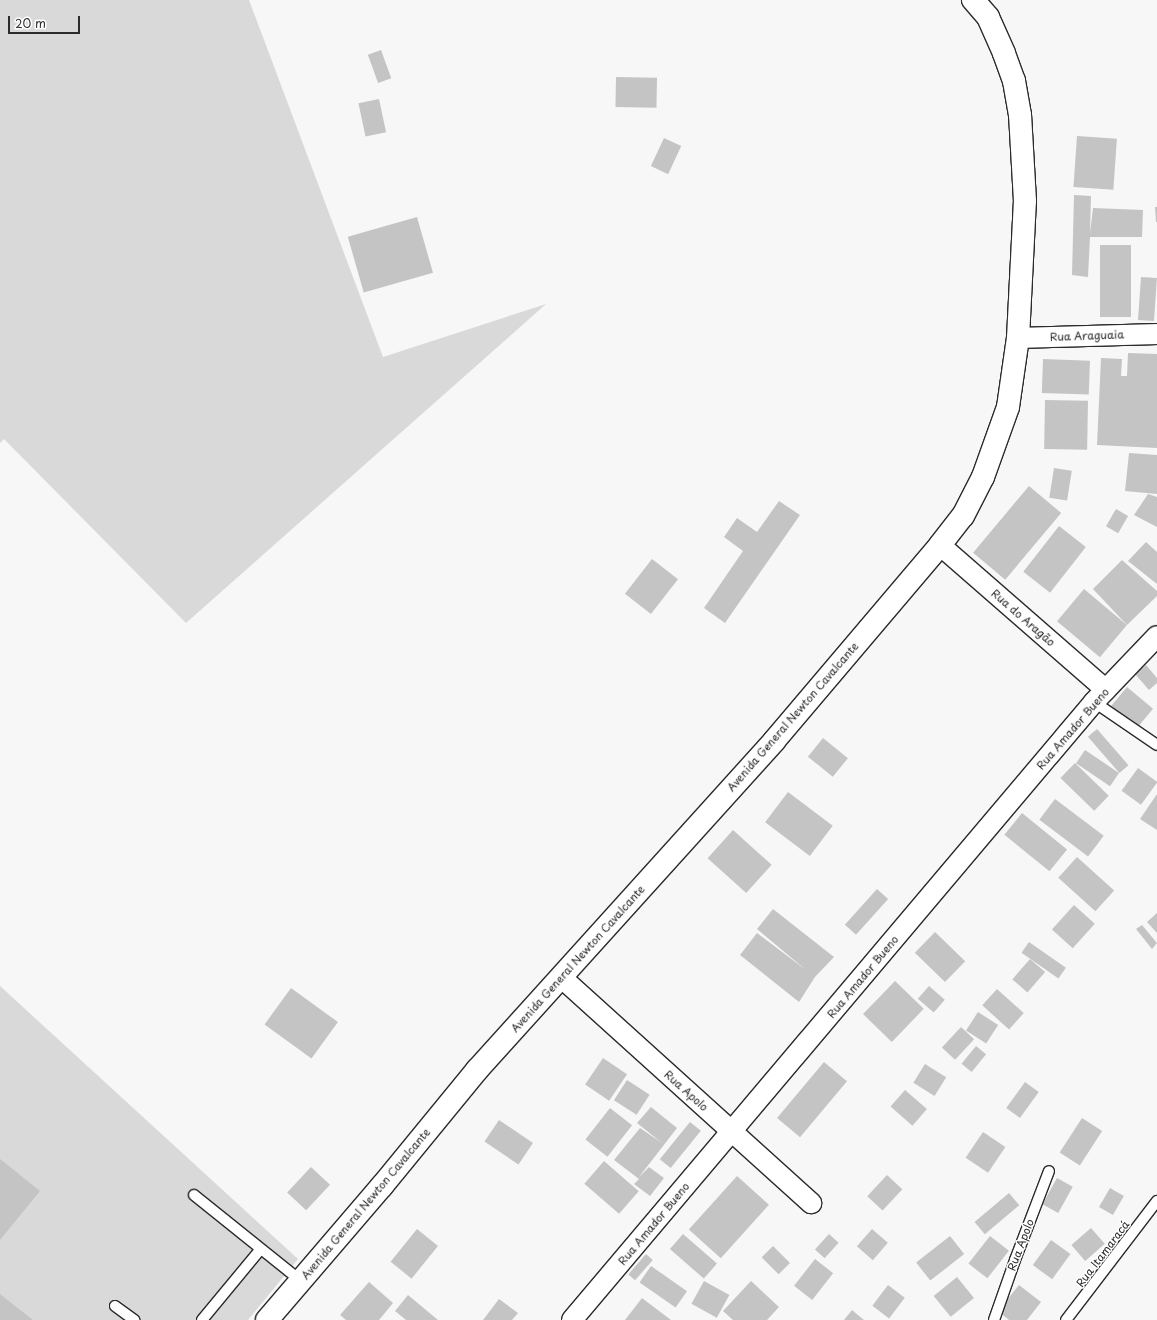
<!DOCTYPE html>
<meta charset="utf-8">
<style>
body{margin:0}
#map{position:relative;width:1157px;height:1320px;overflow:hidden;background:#f7f7f7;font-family:"Playpen Sans",sans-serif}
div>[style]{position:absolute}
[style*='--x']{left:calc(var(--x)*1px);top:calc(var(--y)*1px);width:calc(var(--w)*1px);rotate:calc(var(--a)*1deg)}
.green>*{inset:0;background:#d9d9d9}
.building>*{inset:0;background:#c4c4c4;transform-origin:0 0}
.roads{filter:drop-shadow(1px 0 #2b2b2b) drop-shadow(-1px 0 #2b2b2b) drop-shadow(0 1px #2b2b2b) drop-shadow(0 -1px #2b2b2b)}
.service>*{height:10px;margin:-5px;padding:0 5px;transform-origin:5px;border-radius:5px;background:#fff}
.minor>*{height:20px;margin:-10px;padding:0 10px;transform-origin:10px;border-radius:10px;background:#fff}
.primary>*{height:22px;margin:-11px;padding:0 11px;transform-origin:11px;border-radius:11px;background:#fff}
span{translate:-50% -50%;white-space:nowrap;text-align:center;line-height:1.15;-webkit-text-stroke:3px #fff;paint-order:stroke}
.street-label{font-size:11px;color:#2b2b2b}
.scale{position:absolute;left:8px;top:16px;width:72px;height:18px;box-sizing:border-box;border:2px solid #2b2b2b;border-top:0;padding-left:5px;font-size:12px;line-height:14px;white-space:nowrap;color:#2b2b2b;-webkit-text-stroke:3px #fff;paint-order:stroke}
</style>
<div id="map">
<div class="green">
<div style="clip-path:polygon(0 0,249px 0,383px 357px,546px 304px,186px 623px,4px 439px,0 443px)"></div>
<div style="clip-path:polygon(0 986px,298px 1259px,248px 1320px,0 1320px)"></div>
</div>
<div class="building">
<div style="left:381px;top:50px;width:30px;height:14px;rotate:70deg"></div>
<div style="left:616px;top:77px;width:41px;height:30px;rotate:1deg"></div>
<div style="left:379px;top:99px;width:34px;height:21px;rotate:78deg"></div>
<div style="left:1077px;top:136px;width:40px;height:51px;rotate:4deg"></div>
<div style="left:664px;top:138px;width:19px;height:31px;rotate:25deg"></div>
<div style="clip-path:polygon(1074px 195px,1091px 196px,1090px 233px,1093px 208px,1143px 210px,1142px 237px,1090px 237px,1088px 277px,1072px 275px)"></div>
<div style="clip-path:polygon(1155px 207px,1157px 207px,1157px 222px,1156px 222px)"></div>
<div style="left:417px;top:217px;width:58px;height:72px;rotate:74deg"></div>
<div style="left:1100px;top:245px;width:31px;height:72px"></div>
<div style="left:1141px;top:277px;width:16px;height:43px;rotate:4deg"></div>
<div style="clip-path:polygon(1128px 353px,1157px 354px,1157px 448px,1097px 445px,1101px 358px,1122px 359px,1121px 376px,1127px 376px)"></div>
<div style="left:1043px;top:359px;width:47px;height:34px;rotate:2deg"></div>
<div style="left:1045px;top:400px;width:43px;height:49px;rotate:1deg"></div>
<div style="clip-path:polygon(1129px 453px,1157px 455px,1157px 494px,1125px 491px)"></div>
<div style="left:1054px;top:468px;width:18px;height:30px;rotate:9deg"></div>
<div style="left:1029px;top:486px;width:42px;height:87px;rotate:40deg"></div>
<div style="clip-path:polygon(1148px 494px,1157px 497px,1157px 527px,1134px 515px)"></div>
<div style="clip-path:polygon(779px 501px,800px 515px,725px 623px,704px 608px,743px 551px,724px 537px,737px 518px,757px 532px)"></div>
<div style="left:1116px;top:509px;width:14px;height:20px;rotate:30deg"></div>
<div style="left:1059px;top:526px;width:34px;height:58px;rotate:38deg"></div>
<div style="clip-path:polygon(1146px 542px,1157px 552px,1157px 584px,1128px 561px)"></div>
<div style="left:652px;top:559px;width:33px;height:44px;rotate:38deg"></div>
<div style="clip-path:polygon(1122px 560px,1157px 591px,1157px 596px,1127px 625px,1093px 589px)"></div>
<div style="left:1084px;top:589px;width:56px;height:42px;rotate:40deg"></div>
<div style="clip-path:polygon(1146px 665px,1157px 678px,1157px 683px,1149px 690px,1135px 674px)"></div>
<div style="left:1127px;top:687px;width:34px;height:26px;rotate:40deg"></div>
<div style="left:1097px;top:729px;width:48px;height:12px;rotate:49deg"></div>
<div style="left:823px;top:738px;width:32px;height:24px;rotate:39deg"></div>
<div style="left:1085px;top:750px;width:41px;height:16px;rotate:34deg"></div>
<div style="left:1075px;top:763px;width:47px;height:21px;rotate:44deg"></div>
<div style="left:1138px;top:768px;width:24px;height:28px;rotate:36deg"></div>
<div style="left:788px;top:792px;width:56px;height:38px;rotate:37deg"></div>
<div style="clip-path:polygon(1157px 794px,1157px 830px,1140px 819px)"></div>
<div style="left:1055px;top:799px;width:61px;height:26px;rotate:37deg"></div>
<div style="left:1022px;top:813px;width:58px;height:28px;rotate:39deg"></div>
<div style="left:733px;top:830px;width:52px;height:38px;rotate:42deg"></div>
<div style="left:1077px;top:857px;width:50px;height:28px;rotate:42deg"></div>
<div style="left:877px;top:889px;width:15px;height:48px;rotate:42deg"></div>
<div style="left:1074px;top:905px;width:28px;height:33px;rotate:42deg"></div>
<div style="clip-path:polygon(773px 909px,834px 957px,815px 977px,799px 1002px,740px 955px,757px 933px,806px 970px,757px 929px)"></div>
<div style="clip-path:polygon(1157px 913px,1157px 933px,1147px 922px)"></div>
<div style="clip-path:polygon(1142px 925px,1157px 943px,1152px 949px,1136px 929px)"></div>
<div style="left:935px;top:932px;width:42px;height:29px;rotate:44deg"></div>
<div style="left:1029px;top:942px;width:45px;height:13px;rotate:35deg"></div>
<div style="left:1030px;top:959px;width:20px;height:27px;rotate:41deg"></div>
<div style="left:895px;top:981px;width:40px;height:46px;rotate:44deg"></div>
<div style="left:929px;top:986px;width:21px;height:17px;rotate:41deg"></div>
<div style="left:291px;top:988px;width:58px;height:45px;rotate:36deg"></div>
<div style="left:997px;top:989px;width:36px;height:22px;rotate:42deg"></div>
<div style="left:978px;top:1012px;width:24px;height:22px;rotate:33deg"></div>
<div style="left:961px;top:1027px;width:18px;height:28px;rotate:43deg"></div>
<div style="left:976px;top:1046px;width:13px;height:23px;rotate:39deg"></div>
<div style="left:603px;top:1058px;width:29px;height:32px;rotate:34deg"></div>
<div style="left:824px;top:1062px;width:30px;height:73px;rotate:40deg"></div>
<div style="left:925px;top:1064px;width:25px;height:22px;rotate:32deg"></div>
<div style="left:627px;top:1080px;width:27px;height:24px;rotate:33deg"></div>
<div style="left:1025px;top:1082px;width:17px;height:32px;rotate:36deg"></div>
<div style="left:905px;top:1090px;width:29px;height:22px;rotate:41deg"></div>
<div style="clip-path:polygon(651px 1107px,677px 1128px,639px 1177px,649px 1167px,664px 1178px,650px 1196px,634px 1184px,639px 1179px,614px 1160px,640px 1128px,662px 1143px,637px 1123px)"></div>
<div style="left:610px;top:1108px;width:28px;height:40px;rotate:38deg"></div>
<div style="left:1082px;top:1118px;width:24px;height:41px;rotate:33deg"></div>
<div style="left:499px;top:1120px;width:41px;height:26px;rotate:34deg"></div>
<div style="left:690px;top:1122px;width:14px;height:48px;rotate:39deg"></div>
<div style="left:983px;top:1132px;width:27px;height:31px;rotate:34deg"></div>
<div style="clip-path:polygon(0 1159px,40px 1191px,0 1240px)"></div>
<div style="left:604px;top:1161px;width:46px;height:30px;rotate:41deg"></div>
<div style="left:311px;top:1167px;width:26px;height:35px;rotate:43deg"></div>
<div style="left:887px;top:1175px;width:21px;height:29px;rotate:43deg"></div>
<div style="left:737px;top:1176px;width:43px;height:72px;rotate:42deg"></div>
<div style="left:1057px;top:1178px;width:18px;height:30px;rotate:29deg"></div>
<div style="left:1110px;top:1188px;width:16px;height:22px;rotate:30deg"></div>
<div style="left:1009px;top:1193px;width:16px;height:45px;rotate:50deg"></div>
<div style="left:1091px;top:1228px;width:21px;height:26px;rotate:49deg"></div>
<div style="left:417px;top:1229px;width:27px;height:42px;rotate:39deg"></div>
<div style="left:872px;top:1229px;width:21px;height:23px;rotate:41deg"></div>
<div style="left:683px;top:1234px;width:45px;height:20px;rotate:41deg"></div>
<div style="left:829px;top:1234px;width:13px;height:21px;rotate:42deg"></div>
<div style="left:950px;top:1236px;width:23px;height:43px;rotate:52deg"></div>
<div style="left:990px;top:1236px;width:24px;height:35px;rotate:38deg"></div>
<div style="left:1051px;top:1240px;width:24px;height:31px;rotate:36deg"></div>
<div style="left:773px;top:1246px;width:24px;height:16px;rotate:45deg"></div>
<div style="left:646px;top:1254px;width:9px;height:27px;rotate:41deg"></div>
<div style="left:815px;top:1259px;width:23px;height:34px;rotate:38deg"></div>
<div style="left:651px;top:1266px;width:44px;height:20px;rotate:35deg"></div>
<div style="left:957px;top:1277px;width:27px;height:30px;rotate:51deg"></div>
<div style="left:704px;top:1281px;width:29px;height:26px;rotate:29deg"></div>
<div style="clip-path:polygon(751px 1281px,779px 1307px,767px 1320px,733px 1320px,723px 1311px)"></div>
<div style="clip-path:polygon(369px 1282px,393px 1303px,379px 1320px,346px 1320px,340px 1315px)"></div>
<div style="left:888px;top:1285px;width:21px;height:26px;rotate:37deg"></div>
<div style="clip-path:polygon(1019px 1285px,1041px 1302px,1027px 1320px,1009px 1320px,998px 1311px)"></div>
<div style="clip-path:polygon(0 1294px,33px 1320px,0 1320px)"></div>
<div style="clip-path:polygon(408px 1295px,438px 1320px,406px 1320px,395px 1311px)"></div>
<div style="clip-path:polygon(642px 1298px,671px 1320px,625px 1320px)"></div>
<div style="clip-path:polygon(499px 1299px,518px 1313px,512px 1320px,483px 1320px)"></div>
<div style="clip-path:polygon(852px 1310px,864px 1320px,844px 1320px)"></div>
</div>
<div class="roads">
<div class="service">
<div style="--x:1094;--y:702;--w:76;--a:34.3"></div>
<div style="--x:194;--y:1195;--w:137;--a:38.8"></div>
<div style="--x:115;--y:1306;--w:24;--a:36"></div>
<div style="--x:202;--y:1320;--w:91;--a:-50.4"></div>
<div style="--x:994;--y:1320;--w:64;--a:-70.7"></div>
<div style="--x:1015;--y:1260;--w:95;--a:-69.1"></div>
<div style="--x:1066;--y:1320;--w:150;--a:-52.6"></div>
</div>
<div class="minor">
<div style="--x:1018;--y:338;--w:139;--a:-1.6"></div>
<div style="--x:940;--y:545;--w:220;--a:41.1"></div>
<div style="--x:562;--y:978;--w:336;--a:42.1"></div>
<div style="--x:572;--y:1320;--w:809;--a:-49.81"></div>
<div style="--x:1094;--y:702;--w:91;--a:-46.3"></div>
</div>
<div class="primary">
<div style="--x:267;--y:1320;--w:177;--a:-49.4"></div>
<div style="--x:382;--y:1186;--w:150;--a:-50.7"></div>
<div style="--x:477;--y:1070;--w:443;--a:-47.9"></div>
<div style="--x:774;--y:741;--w:257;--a:-49.7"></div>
<div style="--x:940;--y:545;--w:37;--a:-52"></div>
<div style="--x:963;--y:516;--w:44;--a:-62.9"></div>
<div style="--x:983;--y:477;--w:74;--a:-70.3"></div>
<div style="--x:1008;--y:407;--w:70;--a:-81.8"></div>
<div style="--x:1018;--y:338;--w:137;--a:-87.1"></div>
<div style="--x:1025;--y:201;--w:86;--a:-93.3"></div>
<div style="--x:1020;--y:115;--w:35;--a:-100"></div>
<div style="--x:1014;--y:81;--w:30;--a:-110"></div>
<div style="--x:1004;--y:53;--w:39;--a:-114"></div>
<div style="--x:988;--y:17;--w:23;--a:-131"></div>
</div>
</div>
<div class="street-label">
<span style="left:1087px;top:336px;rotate:-2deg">Rua Araguaia</span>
<span style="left:1023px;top:618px;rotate:41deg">Rua do Aragão</span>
<span style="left:793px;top:717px;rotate:-49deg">Avenida General Newton Cavalcante</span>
<span style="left:1073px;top:729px;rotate:-49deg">Rua Amador Bueno</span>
<span style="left:578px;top:959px;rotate:-48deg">Avenida General Newton Cavalcante</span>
<span style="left:863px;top:977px;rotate:-50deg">Rua Amador Bueno</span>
<span style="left:686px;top:1091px;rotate:42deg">Rua Apolo</span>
<span style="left:366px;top:1204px;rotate:-50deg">Avenida General Newton Cavalcante</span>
<span style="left:654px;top:1224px;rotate:-50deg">Rua Amador Bueno</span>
<span style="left:1021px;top:1245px;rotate:-69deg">Rua Apolo</span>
<span style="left:1103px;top:1254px;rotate:-53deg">Rua Itamaracá</span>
</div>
<div class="scale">20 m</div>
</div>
